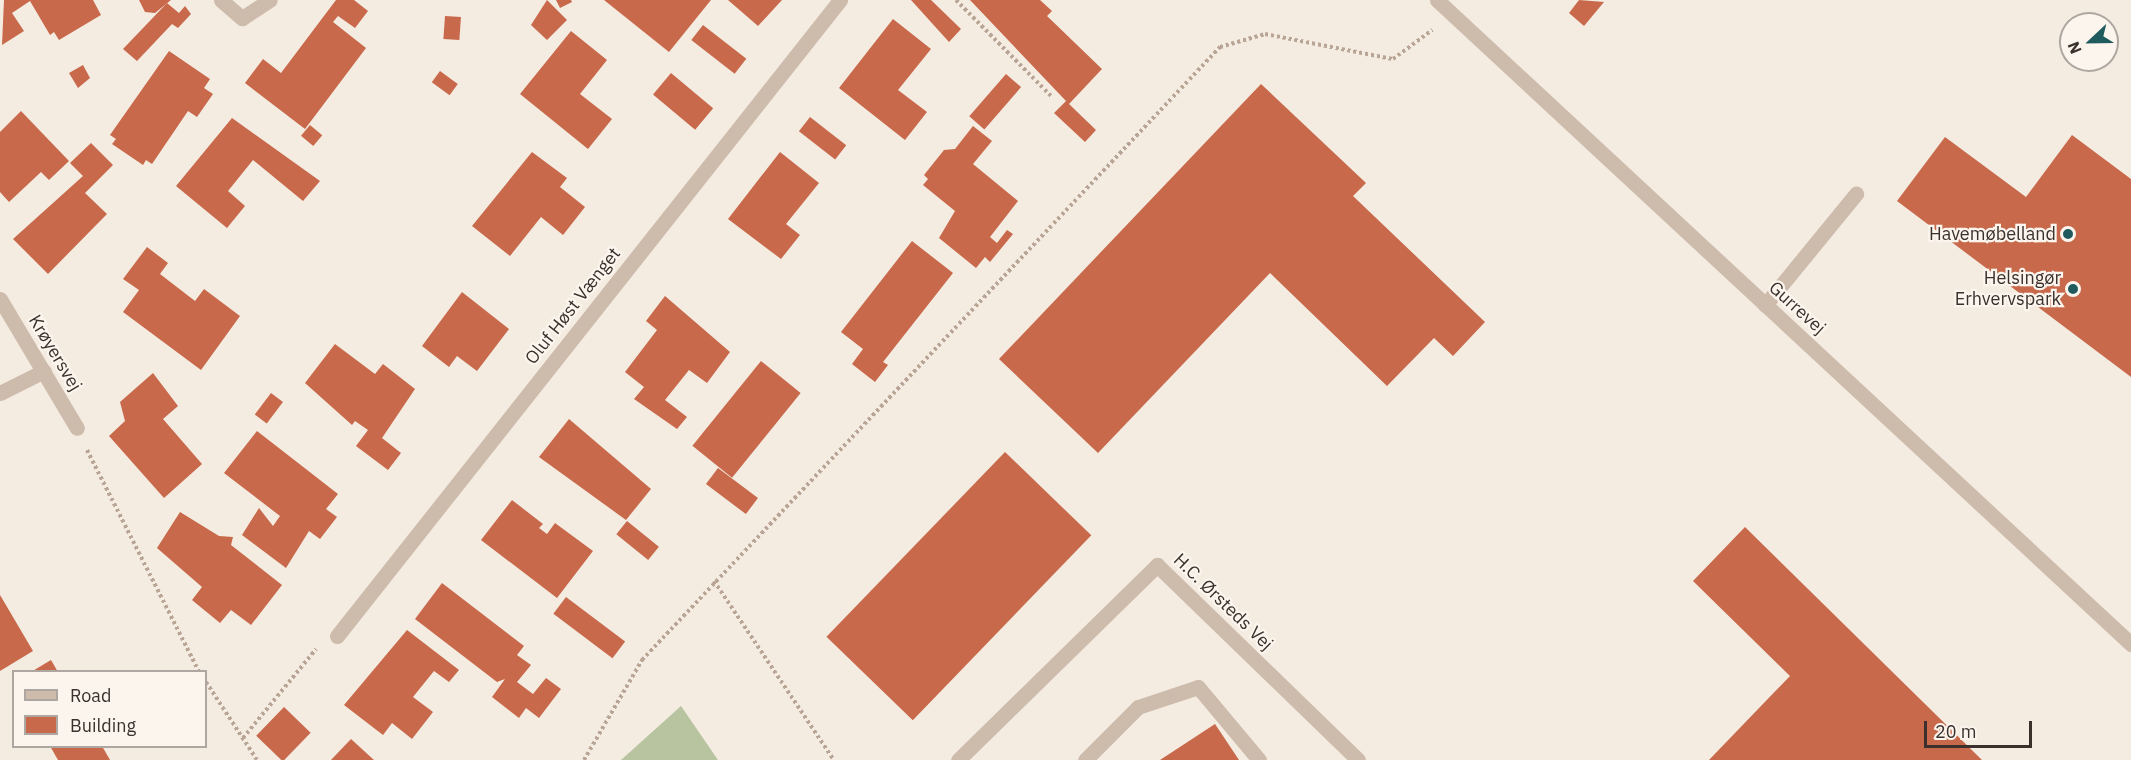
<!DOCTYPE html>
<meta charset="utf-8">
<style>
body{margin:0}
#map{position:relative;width:2131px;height:760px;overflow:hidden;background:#f4ebe1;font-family:"IBM Plex Sans",sans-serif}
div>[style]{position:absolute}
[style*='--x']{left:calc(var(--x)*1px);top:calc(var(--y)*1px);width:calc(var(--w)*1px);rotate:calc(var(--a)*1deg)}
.green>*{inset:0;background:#b8c4a0}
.building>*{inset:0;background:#c8694b;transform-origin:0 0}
.path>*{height:4px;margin-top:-2px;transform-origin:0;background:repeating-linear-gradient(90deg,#b9a596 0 3px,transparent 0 6px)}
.service>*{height:15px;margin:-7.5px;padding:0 7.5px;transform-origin:7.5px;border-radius:7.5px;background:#cdbbac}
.minor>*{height:15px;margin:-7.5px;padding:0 7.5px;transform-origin:7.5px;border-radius:7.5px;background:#cdbbac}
.tertiary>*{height:15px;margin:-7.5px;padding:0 7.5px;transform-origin:7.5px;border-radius:7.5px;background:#cdbbac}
.dots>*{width:16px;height:16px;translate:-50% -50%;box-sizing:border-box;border:3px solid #fbf5ee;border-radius:50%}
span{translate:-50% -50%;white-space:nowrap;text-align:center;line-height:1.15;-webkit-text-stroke:4.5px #fbf5ee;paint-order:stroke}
.poi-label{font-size:18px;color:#3b302b}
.right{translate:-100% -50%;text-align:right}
.street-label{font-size:18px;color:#3b302b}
.legend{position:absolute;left:12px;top:670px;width:195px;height:78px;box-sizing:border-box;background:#fbf5ee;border:2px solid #aea6a0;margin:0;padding:8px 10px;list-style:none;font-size:18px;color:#3b302b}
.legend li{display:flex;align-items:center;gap:12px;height:30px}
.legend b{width:30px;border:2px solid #aea6a0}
.north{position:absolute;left:2059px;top:12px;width:60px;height:60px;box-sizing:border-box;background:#fbf5ee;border:2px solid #aea6a0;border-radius:50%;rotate:248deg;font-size:16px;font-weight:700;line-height:24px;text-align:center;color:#3b302b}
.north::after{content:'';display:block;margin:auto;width:21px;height:27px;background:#1f5a5e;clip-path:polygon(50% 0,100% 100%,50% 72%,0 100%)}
.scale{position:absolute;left:1924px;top:721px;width:108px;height:27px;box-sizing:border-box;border:3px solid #3b302b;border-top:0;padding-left:8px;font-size:18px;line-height:21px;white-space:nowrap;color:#3b302b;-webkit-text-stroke:4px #fbf5ee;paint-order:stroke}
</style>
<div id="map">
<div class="green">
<div style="clip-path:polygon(681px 706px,718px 760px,621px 760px)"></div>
</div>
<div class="building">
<div style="clip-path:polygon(4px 0,93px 0,101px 15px,59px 40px,54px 32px,50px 35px,30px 1px,12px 13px,24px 31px,2px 45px)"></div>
<div style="clip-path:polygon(139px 0,171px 0,155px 13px,145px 12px)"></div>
<div style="clip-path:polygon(336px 0,354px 0,368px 11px,355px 28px,338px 16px,333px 22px,366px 48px,305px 129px,245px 83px,263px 59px,281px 73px)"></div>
<div style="clip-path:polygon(547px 0,567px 20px,547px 40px,531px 25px)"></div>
<div style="clip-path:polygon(556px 0,571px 0,572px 2px,560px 8px)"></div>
<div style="clip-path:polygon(604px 0,711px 0,669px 52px)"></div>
<div style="clip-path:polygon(728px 0,782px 0,758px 26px)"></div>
<div style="clip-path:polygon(911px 0,931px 0,961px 29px,949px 42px)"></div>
<div style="clip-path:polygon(970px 0,1040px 0,1052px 11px,1047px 16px,1102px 69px,1069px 104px,1096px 130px,1085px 142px,1054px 113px,1066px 101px)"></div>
<div style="clip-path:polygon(1579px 0,1604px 2px,1584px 26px,1569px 13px)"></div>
<div style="clip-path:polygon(167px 3px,179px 13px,185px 6px,191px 14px,178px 28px,172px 24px,137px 61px,123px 49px)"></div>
<div style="left:445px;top:16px;width:16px;height:23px;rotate:4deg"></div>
<div style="clip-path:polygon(893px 19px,931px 49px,898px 90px,927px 112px,905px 140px,839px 88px)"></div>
<div style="left:703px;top:25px;width:55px;height:19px;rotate:38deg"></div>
<div style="clip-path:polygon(571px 31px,607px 60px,580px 94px,612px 119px,588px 149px,520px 94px)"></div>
<div style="clip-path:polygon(169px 51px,210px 79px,204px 88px,213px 94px,197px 117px,188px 111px,152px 164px,146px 160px,143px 165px,112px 144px,116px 139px,110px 135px)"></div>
<div style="clip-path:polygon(83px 65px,90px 78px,78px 88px,69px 73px)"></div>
<div style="left:440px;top:71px;width:22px;height:14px;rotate:36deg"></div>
<div style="left:671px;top:73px;width:55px;height:28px;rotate:40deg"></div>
<div style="left:1006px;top:74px;width:20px;height:56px;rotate:41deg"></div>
<div style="clip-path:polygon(1261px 84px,1366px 183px,1353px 196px,1485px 322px,1453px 356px,1434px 338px,1387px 386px,1270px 273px,1098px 453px,999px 359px)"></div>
<div style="clip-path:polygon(21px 111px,69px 161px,49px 180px,41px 172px,9px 202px,0 192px,0 132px)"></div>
<div style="left:810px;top:117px;width:46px;height:18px;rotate:38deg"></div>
<div style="clip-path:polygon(232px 118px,320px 181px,303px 201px,253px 160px,228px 191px,245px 206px,227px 228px,176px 186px)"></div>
<div style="left:310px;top:125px;width:16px;height:14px;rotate:40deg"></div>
<div style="clip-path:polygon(973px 126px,992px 141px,973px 164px,1018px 201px,990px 237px,997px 243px,1007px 230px,1013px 234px,990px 262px,985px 257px,976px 268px,939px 238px,955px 211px,923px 185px,928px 179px,924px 175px,944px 150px,955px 149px)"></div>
<div style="clip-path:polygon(2072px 135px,2131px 179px,2131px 377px,1897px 201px,1945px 137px,2026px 197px)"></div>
<div style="clip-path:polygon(91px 143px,113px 165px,85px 193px,107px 214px,48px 274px,13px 239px,83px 176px,70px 163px)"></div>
<div style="clip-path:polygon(532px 152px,567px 178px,560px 187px,585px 207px,563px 235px,541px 217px,510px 256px,472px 226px)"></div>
<div style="clip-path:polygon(780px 152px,819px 183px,786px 224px,800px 235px,781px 259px,728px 219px)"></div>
<div style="clip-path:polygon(912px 241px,953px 273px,883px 362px,888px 365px,875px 382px,852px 364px,863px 349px,841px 332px)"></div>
<div style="clip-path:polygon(147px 247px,168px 263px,160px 274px,195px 301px,204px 289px,240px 316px,201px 370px,123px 312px,139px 290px,123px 279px)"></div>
<div style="clip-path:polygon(462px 292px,509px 329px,477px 371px,457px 356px,449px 367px,422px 346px)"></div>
<div style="clip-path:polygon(665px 296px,730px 352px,707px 383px,689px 370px,665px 400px,687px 417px,677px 429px,634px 399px,644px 387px,625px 372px,657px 330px,646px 321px)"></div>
<div style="clip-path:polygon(335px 344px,375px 374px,383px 364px,415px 389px,382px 438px,401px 453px,388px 470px,356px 446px,368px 430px,355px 421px,352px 425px,305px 383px)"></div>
<div style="left:761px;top:361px;width:51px;height:109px;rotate:39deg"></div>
<div style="clip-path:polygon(153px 373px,178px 406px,163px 419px,202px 464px,164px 498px,109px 436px,125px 421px,120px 402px)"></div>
<div style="left:271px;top:393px;width:15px;height:27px;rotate:37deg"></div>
<div style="clip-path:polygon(569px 419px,651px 489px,626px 520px,539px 457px)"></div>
<div style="clip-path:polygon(257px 431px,338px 494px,326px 509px,337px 517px,320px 539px,309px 531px,286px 568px,242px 535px,259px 508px,273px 526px,280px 516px,224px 473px)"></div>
<div style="left:1005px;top:452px;width:120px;height:257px;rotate:44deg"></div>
<div style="left:718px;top:468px;width:50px;height:20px;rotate:37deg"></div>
<div style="clip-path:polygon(512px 500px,543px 524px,539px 528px,547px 534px,555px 523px,593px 551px,557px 598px,481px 540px)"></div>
<div style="clip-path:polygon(180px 512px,219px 536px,233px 537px,231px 545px,282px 585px,251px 625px,231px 610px,220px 623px,192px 600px,202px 587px,157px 548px)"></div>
<div style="left:627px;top:521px;width:41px;height:17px;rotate:39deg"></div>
<div style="clip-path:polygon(1745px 527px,1982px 760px,1709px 760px,1790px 676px,1693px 581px)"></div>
<div style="clip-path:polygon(442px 583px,524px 646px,517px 655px,531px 665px,517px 682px,533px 694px,546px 678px,561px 689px,539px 718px,526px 708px,519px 718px,492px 697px,505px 679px,497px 682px,415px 619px)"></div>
<div style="clip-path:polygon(0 595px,33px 651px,0 671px)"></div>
<div style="left:566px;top:597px;width:74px;height:21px;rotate:37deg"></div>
<div style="clip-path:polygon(407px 630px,459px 670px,449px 682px,434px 671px,413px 697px,433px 712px,412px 739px,392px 723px,383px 735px,344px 705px)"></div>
<div style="clip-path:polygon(51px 660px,58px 672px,31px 672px)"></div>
<div style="left:284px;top:707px;width:37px;height:40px;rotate:44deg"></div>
<div style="clip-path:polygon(1215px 724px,1239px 760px,1160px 760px)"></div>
<div style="clip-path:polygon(351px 739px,374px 760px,331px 760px)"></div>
<div style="clip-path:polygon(50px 746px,102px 746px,110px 760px,58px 760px)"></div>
</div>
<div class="path">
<div style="--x:956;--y:0;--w:136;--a:45.3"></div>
<div style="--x:87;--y:450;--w:249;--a:63.2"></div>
<div style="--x:714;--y:581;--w:216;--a:56.2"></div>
<div style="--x:206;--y:682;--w:93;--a:56.8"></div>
<div style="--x:243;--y:738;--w:115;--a:-50.6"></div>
<div style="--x:584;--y:760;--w:116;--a:-59.9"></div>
<div style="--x:642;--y:660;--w:843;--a:-46.68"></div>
<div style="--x:1220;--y:47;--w:47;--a:-16.1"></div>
<div style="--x:1265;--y:34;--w:130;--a:11.1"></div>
<div style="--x:1393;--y:59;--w:49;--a:-36.6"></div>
</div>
<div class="service">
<div style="--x:1765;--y:305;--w:144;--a:-50.7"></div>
<div style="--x:958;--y:760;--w:279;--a:-44.4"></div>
<div style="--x:1157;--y:565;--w:280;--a:44.1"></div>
<div style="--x:1085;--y:760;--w:75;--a:-45"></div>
<div style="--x:1138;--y:707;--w:63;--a:-18.4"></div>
<div style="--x:1198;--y:687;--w:95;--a:50.1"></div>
</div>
<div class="minor">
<div style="--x:221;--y:0;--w:28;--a:41"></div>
<div style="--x:242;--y:18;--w:33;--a:-33"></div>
<div style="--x:0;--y:299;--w:150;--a:59.2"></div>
<div style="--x:0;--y:393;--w:49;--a:-26.6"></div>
<div style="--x:337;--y:636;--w:811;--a:-51.66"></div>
</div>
<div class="tertiary">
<div style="--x:1437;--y:0;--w:947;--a:42.86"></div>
</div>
<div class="dots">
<div style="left:2068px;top:234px;background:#1f5a5e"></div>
<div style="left:2073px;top:289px;background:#1f5a5e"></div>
</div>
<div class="poi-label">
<span class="right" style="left:2056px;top:234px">Havemøbelland</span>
<span class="right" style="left:2061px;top:289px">Helsingør<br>Erhvervspark</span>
</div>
<div class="street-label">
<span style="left:573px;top:306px;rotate:-52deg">Oluf Høst Vænget</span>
<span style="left:1797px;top:308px;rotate:42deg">Gurrevej</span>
<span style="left:55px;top:353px;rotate:59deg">Krøyersvej</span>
<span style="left:1223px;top:602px;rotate:44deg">H.C. Ørsteds Vej</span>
</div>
<ul class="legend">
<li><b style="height:8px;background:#cdbbac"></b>Road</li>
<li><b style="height:16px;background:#c8694b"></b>Building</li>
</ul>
<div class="north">N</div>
<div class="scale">20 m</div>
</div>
